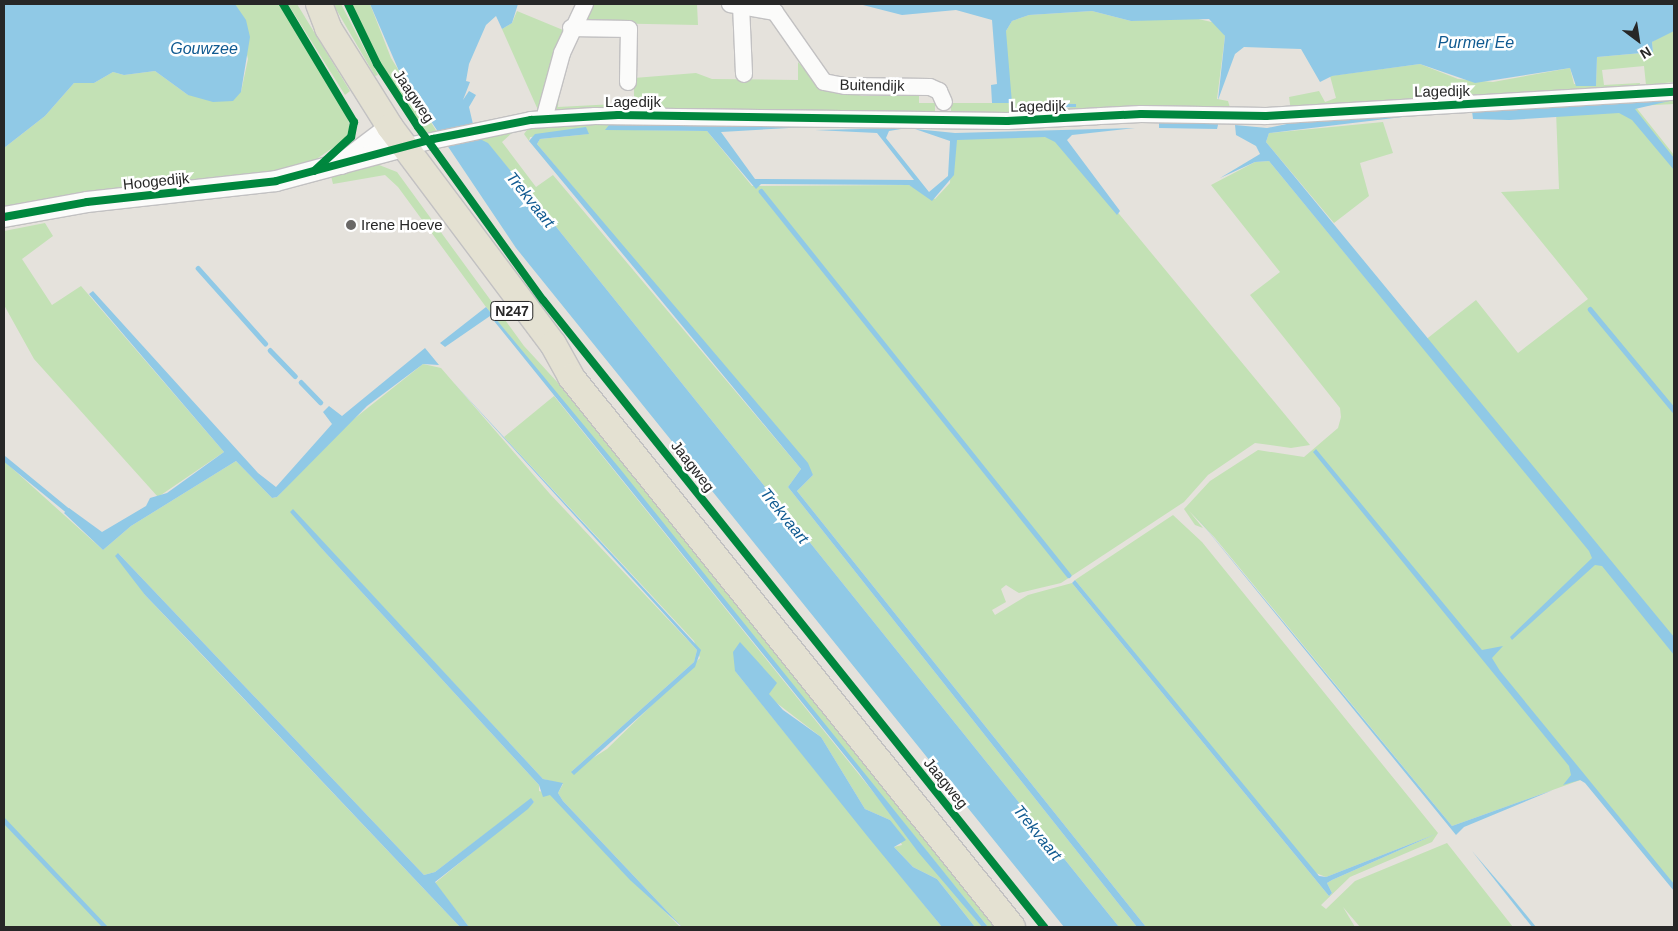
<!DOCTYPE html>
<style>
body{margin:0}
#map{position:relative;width:1678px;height:931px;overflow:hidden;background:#e5e2dc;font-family:Helvetica,sans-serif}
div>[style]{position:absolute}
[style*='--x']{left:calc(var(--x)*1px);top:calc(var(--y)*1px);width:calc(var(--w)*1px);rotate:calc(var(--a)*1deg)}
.green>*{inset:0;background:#c3e1b5}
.water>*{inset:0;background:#90c9e6}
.stream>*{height:4.5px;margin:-2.25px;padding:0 2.25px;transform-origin:2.25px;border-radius:2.25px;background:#90c9e6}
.roads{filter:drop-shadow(1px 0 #c2c1c2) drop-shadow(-1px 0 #c2c1c2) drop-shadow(0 1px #c2c1c2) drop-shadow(0 -1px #c2c1c2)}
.minor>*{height:16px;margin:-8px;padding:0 8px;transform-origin:8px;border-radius:8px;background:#fbfbfa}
.tertiary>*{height:20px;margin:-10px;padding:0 10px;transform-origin:10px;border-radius:10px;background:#fbfbfa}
.primary>*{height:26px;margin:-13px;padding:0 13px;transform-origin:13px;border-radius:13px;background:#e4e1d2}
.cycleway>*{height:8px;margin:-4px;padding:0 4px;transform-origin:4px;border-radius:4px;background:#00873e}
.dots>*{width:14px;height:14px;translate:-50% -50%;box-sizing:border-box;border:2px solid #fff;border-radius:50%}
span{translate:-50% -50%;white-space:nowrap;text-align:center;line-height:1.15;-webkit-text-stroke:5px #fff;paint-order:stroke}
.shield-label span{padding:1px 4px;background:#fff;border:1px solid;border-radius:4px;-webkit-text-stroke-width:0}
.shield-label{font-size:14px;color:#272727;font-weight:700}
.street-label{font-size:15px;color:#272727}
.poi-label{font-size:15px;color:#272727}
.left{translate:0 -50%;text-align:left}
.water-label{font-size:16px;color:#105a91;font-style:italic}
.frame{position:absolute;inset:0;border:5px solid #272727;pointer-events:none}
.north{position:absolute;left:1613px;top:15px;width:50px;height:50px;-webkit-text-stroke:4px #fff;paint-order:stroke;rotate:149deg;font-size:14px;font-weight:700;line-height:20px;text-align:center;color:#272727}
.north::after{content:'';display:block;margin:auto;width:18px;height:22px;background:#272727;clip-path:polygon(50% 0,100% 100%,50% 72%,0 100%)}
</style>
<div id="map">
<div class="green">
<div style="clip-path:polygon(235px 4px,281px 4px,347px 112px,350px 130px,344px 140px,305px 167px,4px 212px,4px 148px,45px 116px,74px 83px,94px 83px,113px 72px,124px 75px,155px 71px,188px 95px,241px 92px,248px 59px)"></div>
<div style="clip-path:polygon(288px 4px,297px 4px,350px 91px,345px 95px)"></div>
<div style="clip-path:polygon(333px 4px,341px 4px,378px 75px,375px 76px)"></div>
<div style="clip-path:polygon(351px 4px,370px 4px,391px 58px,437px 132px,426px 132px,410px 110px,379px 61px)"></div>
<div style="clip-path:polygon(591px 4px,697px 4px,698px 25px,597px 23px,587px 19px)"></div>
<div style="clip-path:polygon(517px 11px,563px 30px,538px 110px,502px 29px,512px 23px)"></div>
<div style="clip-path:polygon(evenodd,1092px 11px,1131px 21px,1185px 16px,1216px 23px,1225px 36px,1217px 99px,1228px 101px,1231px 111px,951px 116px,951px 103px,992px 103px,1006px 53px,1006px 31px,1012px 21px,1029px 15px,1092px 11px,1019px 103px,1076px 104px,1067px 109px,1020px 108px,1019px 103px)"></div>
<div style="clip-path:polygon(1669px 31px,1674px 31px,1674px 82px,1646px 85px,1644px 66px,1602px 70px,1604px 85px,1640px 83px,1639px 88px,1291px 111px,1289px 97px,1319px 91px,1325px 102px,1336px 98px,1330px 76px,1420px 64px,1458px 79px,1493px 82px,1570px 68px,1574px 84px,1596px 86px,1597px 57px,1653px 52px,1652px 42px)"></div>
<div style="clip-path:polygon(798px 62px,816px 82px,862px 96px,908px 96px,919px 91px,919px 103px,935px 103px,935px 113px,554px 111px,560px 82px,558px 107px,634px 103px,634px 78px,696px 73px,712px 79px,798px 80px)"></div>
<div style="clip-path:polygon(1630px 99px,1674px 99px,1674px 104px,1635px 106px,1674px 155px,1674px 887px,1586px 778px,1452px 826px,1215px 538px,1189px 511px,1203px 528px,1195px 525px,1184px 509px,1210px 481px,1258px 450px,1304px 457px,1338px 428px,1341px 417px,1340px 408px,1250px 295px,1280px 272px,1211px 185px,1255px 162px,1269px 161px,1390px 308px,1424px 341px,1476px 300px,1518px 353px,1588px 299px,1501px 192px,1559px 189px,1556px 111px)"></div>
<div style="clip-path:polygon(1383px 122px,1393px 153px,1360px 163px,1369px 196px,1334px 223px,1266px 142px,1269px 133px)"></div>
<div style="clip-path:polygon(546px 124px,807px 125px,633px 130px,707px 131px,752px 186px,909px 185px,935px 199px,950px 183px,952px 137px,1053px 134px,1310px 445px,1291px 448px,1255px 443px,1208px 475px,1184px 502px,1061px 583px,1019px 593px,1006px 585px,1001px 589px,1006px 602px,992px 610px,995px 615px,1028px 595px,1072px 583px,1329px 896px,1332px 893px,1327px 883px,1332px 880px,1436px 834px,1326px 877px,1313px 872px,1075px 580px,1173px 515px,1202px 542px,1438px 833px,1432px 842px,1350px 877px,1321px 905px,1326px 909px,1355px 881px,1447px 843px,1513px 927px,1360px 927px,1343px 907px,1355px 927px,1146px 927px,797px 491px,813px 475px,537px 144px,540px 139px,589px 134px,530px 137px,529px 141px,524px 134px,530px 126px)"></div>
<div style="clip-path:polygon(513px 132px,502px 142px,536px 187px,553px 175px,801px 469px,788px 487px,1137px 927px,1119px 927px,537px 203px,488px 144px,478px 139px)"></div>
<div style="clip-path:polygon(374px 163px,397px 172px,524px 346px,595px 423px,999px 927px,988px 927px,486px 307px,398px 187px,385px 175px,333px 184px,331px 176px)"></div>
<div style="clip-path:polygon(45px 223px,53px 236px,22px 259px,52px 305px,81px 286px,224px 452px,158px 497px,34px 359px,4px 305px,4px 231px)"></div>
<div style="clip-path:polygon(423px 364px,441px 368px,550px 494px,697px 650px,694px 662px,571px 772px,607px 749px,700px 658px,694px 641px,504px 437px,554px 396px,982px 927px,975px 927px,937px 879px,913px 867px,894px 847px,902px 845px,890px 820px,865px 809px,821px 737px,735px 671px,942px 927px,682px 927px,563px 801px,558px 793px,563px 784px,543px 779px,293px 510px,323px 550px,539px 785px,539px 791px,550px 794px,680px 927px,469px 927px,435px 883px,534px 802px,531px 799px,435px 872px,424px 875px,118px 553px,145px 595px,460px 927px,4px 927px,4px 461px,103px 550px,131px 526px,236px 461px,272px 498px,277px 497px,340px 430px)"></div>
</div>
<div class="water">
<div style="clip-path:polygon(4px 4px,235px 4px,246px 20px,250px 37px,241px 92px,233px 101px,213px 102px,188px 95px,155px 71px,124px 75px,113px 72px,94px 83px,74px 83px,45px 116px,4px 148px)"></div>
<div style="clip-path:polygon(370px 4px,518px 4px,512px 23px,502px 29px,496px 16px,486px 25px,469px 64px,466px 81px,470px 82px,463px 100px,469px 91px,476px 95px,469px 107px,476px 137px,488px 143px,537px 203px,1119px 927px,1064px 927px,516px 248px,402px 78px)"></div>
<div style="clip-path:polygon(859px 4px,1674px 4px,1674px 31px,1652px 42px,1653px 52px,1597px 57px,1596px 86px,1576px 86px,1570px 68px,1475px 83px,1420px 64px,1332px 76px,1320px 82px,1301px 49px,1244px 47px,1235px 54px,1218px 100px,1225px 36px,1209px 19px,1131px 21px,1092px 11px,1029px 15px,1012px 21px,1006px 31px,1012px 103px,992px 103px,991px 85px,997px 84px,992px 20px,956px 10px,902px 15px)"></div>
<div style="clip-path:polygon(1674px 100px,1635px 109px,1674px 158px,1674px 170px,1632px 120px,1619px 113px,1509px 120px,1473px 119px,1472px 111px)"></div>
<div style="clip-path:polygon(1019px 103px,1076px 104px,1076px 107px,1019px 108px)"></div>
<div style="clip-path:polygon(1419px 115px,1269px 133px,1266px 142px,1674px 637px,1674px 655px,1602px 566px,1595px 565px,1512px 640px,1510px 637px,1592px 558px,1589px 551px,1269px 161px,1255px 162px,1220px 178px,1260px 154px,1256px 146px,1236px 135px,1235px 125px,1267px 128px,1306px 120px)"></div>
<div style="clip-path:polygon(1159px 123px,1218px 124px,1218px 125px,1217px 129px,1159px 128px)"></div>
<div style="clip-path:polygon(643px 124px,807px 127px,721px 132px,755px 179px,914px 180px,877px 133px,815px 130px,907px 128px,889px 131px,886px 138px,929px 192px,948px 176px,950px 141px,915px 129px,955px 133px,1135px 128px,1072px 135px,1067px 140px,1120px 211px,1117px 215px,1055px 142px,1045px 137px,957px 140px,954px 175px,932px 201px,909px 185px,761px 184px,756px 189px,707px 131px,605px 130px,609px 125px)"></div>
<div style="clip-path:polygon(586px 127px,589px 134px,540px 139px,537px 144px,808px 463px,813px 475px,797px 491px,1146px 927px,1137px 927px,788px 487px,801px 469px,529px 141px,535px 134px)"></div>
<div style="clip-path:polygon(93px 291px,258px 473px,276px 487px,332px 424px,323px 412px,329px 406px,342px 416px,425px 348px,439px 365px,423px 364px,367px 406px,277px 497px,272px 498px,236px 461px,131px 526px,103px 550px,64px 513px,69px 508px,102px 532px,146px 506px,150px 498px,167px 493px,224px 452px,89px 294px)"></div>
<div style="clip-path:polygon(486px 307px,621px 470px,988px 927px,982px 927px,918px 852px,859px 773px,490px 316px,445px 347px,440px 343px)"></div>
<div style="clip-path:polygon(451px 380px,701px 650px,695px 667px,574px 775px,571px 772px,694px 662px,697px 650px)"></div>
<div style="clip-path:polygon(1316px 449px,1482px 650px,1503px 646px,1492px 658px,1500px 671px,1674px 884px,1674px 891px,1585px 783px,1580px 780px,1563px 785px,1571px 775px,1569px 766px,1322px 463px,1313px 452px)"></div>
<div style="clip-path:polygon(293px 509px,543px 779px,563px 783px,558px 793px,563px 801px,682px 927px,630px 880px,550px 795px,543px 797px,539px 785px,323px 550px,290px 512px)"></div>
<div style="clip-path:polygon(1190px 509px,1452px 826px,1553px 790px,1464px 827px,1456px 835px)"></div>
<div style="clip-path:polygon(118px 553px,424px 875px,435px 872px,531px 798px,534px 802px,528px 809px,435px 882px,469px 927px,460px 927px,193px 645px,145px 595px,115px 556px)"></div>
<div style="clip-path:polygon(1075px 580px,1319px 876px,1326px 877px,1436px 834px,1332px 880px,1327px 883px,1332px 893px,1329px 896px,1072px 583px)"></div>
<div style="clip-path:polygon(740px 642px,777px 683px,769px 694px,783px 710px,821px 737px,865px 809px,890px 820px,906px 840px,894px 847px,913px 867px,937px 879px,975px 927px,942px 927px,868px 837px,735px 671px,733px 652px)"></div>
<div style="clip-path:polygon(4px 817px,55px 871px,108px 927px,102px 927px,4px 824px)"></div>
<div style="clip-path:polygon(1472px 851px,1509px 894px,1536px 927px,1532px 927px)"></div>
</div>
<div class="stream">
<div style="--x:761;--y:191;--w:492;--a:51.3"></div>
<div style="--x:198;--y:268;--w:101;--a:48.2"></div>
<div style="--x:1590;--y:309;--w:131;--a:50.3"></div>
<div style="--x:270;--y:350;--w:36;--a:46"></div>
<div style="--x:301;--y:382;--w:28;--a:46"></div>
<div style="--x:4;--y:458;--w:87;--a:39.4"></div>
</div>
<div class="roads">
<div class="minor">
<div style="--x:730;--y:4;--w:46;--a:10.1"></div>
<div style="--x:775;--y:12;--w:85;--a:55"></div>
<div style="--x:824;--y:82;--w:21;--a:11"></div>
<div style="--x:845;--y:86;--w:85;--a:0.7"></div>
<div style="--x:930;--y:87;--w:10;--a:24"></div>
<div style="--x:939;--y:91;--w:12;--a:66"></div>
<div style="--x:741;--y:5;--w:69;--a:87.5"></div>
<div style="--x:571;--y:28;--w:58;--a:1"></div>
<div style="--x:629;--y:29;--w:53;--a:91.1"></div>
<div style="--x:544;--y:119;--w:68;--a:-74.7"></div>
<div style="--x:562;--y:53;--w:54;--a:-64.9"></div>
<div style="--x:403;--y:147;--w:131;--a:-11.9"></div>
<div style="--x:531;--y:120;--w:64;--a:-3.6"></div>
<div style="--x:595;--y:116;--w:412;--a:0.7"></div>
<div style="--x:1007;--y:121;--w:134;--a:-3"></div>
<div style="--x:1141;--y:114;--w:125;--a:0.9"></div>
<div style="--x:1266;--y:116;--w:409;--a:-3.4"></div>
</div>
<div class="tertiary">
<div style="--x:341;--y:164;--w:61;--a:-37.1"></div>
<div style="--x:4;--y:217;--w:84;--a:-10.2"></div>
<div style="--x:87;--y:202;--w:190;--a:-6.3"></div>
<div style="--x:276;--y:181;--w:131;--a:-15"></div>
</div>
<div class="primary">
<div style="--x:319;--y:4;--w:26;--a:69"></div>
<div style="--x:328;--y:28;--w:117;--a:57.9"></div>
<div style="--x:390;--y:127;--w:271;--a:53.1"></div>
<div style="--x:553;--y:344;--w:38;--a:61"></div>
<div style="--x:571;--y:377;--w:705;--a:51.28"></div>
</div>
</div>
<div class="cycleway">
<div style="--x:283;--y:4;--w:138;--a:59"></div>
<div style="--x:354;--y:122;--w:15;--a:101"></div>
<div style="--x:351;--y:137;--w:50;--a:137.4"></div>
<div style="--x:348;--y:4;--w:67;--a:64.2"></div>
<div style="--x:377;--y:64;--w:75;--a:56.9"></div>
<div style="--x:418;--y:127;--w:213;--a:54.2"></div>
<div style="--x:543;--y:300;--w:803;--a:51.37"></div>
<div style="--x:4;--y:217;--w:84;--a:-10.2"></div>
<div style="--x:87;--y:202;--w:190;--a:-6.3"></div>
<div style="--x:276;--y:181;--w:163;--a:-15"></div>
<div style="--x:433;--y:139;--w:100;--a:-11"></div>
<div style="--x:531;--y:120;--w:87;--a:-3.3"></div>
<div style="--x:618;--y:115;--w:389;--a:0.9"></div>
<div style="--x:1007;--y:121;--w:134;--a:-3"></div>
<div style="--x:1141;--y:114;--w:125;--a:0.9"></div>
<div style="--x:1266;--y:116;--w:409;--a:-3.4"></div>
</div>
<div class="dots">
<div style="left:351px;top:225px;background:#6a6866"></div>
</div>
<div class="shield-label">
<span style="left:512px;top:311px">N247</span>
</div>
<div class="street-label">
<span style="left:872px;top:85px;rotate:1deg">Buitendijk</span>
<span style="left:1442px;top:91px;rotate:-1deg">Lagedijk</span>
<span style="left:414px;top:96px;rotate:56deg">Jaagweg</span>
<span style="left:633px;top:102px">Lagedijk</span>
<span style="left:1038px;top:106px;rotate:-1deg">Lagedijk</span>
<span style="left:156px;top:181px;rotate:-6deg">Hoogedijk</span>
<span style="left:693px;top:466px;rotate:52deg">Jaagweg</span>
<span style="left:946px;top:783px;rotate:51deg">Jaagweg</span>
</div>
<div class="poi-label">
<span class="left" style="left:361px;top:225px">Irene Hoeve</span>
</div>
<div class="water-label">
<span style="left:1476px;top:43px">Purmer Ee</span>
<span style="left:204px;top:49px">Gouwzee</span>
<span style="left:530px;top:200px;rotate:51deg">Trekvaart</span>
<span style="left:784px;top:516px;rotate:51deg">Trekvaart</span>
<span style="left:1037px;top:833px;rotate:51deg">Trekvaart</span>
</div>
<div class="frame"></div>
<div class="north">N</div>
</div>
